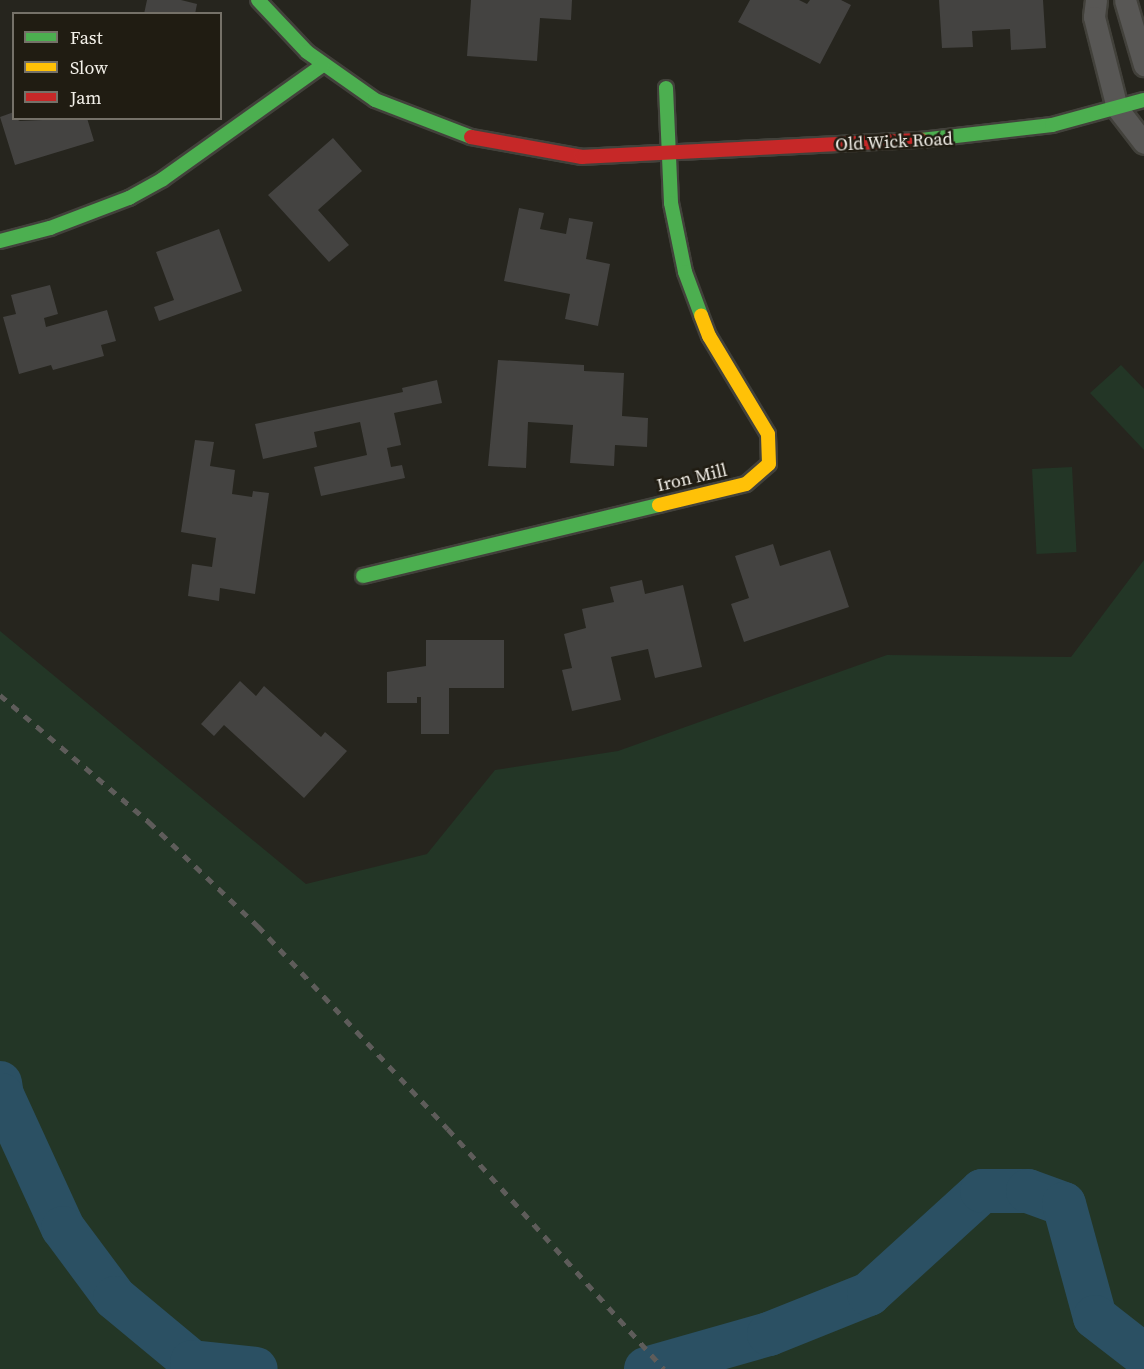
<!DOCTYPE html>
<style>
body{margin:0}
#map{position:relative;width:1144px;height:1369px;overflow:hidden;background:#26251e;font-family:"Source Serif 4",serif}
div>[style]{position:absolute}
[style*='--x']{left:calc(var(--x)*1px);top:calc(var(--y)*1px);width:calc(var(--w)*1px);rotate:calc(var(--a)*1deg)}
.green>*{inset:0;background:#233626;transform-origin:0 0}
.river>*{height:44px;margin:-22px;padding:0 22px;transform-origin:22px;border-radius:22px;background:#2b5063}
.building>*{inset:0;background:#444341}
.roads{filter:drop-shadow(2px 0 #42413b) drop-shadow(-2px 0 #42413b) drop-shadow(0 2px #42413b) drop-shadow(0 -2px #42413b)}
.street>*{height:21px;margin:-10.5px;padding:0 10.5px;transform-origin:10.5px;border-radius:10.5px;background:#585755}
.fast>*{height:14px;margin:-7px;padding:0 7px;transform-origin:7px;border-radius:7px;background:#4caf50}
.slow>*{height:14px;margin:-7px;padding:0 7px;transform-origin:7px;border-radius:7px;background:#ffc107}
.jam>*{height:14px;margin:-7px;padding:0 7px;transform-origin:7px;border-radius:7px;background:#c62828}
.rail>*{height:4.5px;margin-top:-2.25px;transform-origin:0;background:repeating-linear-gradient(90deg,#5e5c5a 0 8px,transparent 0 16px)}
span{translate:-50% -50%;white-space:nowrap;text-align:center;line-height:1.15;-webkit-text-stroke:5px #201c12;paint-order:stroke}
.street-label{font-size:18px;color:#f4f1ea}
.legend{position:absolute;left:12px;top:12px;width:210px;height:108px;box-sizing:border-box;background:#201c12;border:2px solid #757168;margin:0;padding:8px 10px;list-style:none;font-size:18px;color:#f4f1ea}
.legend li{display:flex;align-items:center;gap:12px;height:30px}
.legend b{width:30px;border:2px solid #757168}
</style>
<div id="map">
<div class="green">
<div style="clip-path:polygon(1121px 365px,1144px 389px,1144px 450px,1090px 393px)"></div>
<div style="left:1072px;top:467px;width:85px;height:40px;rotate:87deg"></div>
<div style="clip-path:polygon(1144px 560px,1144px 1369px,0 1369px,0 631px,306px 884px,427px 854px,495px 770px,618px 751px,887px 655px,1071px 657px)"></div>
</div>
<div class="river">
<div style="--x:0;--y:1083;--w:12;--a:81"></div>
<div style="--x:2;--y:1095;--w:146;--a:65.4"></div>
<div style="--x:63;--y:1228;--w:87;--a:53.4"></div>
<div style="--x:115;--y:1298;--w:100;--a:39.7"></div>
<div style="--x:192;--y:1362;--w:64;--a:6.2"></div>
<div style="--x:646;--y:1369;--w:128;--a:-15.9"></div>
<div style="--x:769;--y:1334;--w:108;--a:-21.8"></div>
<div style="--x:869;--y:1294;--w:153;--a:-42.3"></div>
<div style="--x:982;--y:1191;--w:46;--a:0"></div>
<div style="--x:1028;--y:1191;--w:38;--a:20"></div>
<div style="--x:1064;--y:1204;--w:117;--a:74.7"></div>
<div style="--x:1095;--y:1317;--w:62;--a:37.8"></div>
</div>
<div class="building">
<div style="clip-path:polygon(147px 0,181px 0,197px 4px,195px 14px,144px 14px)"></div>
<div style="clip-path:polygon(471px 0,572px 0,571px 20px,540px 18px,537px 61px,467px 56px)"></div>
<div style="clip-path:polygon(750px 0,799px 0,807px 4px,810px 0,841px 0,851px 5px,820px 64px,738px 22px)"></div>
<div style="clip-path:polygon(939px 0,1043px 0,1046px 48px,1011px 50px,1010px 29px,972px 31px,973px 47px,942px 48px)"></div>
<div style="clip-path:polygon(14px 112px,14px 118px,20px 121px,87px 118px,94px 141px,15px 165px,0 117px)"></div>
<div style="clip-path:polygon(333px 138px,362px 171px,318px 210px,349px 245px,329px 262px,268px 195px)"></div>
<div style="clip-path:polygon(519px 208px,544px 213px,540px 229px,566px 234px,569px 218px,593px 222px,586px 259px,610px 264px,598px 326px,565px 319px,570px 294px,504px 281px)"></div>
<div style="clip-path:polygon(219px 229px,242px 291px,159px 321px,154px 307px,174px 300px,156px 252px)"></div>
<div style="clip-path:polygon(50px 285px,58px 314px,44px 318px,46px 327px,107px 310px,116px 341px,101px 345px,104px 356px,53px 370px,51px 365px,19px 374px,3px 317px,16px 314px,11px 295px)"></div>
<div style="clip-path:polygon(498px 360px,584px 365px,584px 371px,624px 373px,622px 416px,648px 418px,647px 447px,615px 445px,614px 466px,570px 463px,573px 425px,528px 422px,526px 468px,488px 466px)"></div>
<div style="clip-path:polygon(437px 380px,442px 403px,394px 413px,401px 445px,387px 448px,391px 467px,402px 465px,405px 478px,321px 496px,314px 467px,367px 455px,360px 422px,314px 432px,317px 447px,263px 459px,255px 424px,403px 392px,402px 388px)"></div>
<div style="clip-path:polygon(195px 440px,214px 442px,210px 466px,235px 470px,232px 494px,252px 497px,253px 491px,269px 493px,255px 594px,220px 588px,219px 601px,188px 596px,192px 564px,212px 567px,216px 538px,181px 532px)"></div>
<div style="clip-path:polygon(773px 544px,780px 566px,830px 550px,849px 607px,744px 642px,731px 604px,749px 598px,735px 556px)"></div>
<div style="clip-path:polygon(642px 580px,645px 594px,683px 585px,702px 667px,655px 678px,648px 649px,611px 657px,621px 700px,572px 711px,562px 670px,572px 668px,564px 634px,586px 628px,582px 609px,614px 602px,610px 587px)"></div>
<div style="clip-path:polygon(426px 640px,504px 640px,504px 688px,449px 688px,449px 734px,421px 734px,421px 697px,417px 697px,417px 703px,387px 703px,387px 672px,426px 666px)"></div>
<div style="clip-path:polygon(240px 681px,256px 696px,264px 686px,321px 737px,325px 732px,347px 751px,304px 798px,224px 725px,214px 736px,201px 724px)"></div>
</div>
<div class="roads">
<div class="street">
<div style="--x:1096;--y:0;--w:17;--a:97"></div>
<div style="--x:1094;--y:17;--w:94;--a:75.8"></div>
<div style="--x:1117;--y:108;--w:44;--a:52.4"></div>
<div style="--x:1125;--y:0;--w:68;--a:73.7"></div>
</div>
<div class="fast">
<div style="--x:258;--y:0;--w:71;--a:46.7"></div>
<div style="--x:307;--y:52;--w:83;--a:35.2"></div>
<div style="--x:375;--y:100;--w:103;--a:21.1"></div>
<div style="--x:666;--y:88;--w:115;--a:87.5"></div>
<div style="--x:671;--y:203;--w:70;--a:78.5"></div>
<div style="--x:685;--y:272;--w:46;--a:69.6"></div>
<div style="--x:921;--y:140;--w:132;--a:-6.5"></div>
<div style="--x:1052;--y:125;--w:95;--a:-15.2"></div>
<div style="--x:0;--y:241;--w:52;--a:-14.6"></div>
<div style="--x:50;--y:228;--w:85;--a:-20.8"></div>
<div style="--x:129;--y:198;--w:39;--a:-29"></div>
<div style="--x:163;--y:179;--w:196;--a:-35.5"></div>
<div style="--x:363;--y:576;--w:304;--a:-13.5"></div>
</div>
<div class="slow">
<div style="--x:659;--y:505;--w:89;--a:-13.6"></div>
<div style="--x:746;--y:484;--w:30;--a:-41"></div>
<div style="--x:769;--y:464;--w:30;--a:-92"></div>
<div style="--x:768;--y:434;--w:114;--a:-121"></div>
<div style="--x:709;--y:336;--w:22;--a:-111"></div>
</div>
<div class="jam">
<div style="--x:471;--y:137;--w:113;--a:10.2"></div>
<div style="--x:582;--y:157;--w:339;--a:-2.9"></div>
</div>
</div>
<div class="rail">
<div style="--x:0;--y:695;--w:196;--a:40.4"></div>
<div style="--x:149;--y:822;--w:151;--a:43.7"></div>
<div style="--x:258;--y:926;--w:278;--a:46.9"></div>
<div style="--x:448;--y:1129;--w:323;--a:48"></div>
</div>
<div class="street-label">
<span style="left:894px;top:142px;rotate:-3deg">Old Wick Road</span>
<span style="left:692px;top:478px;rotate:-13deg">Iron Mill</span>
</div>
<ul class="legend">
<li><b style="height:8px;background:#4caf50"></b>Fast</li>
<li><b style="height:8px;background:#ffc107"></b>Slow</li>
<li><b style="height:8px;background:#c62828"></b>Jam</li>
</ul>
</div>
